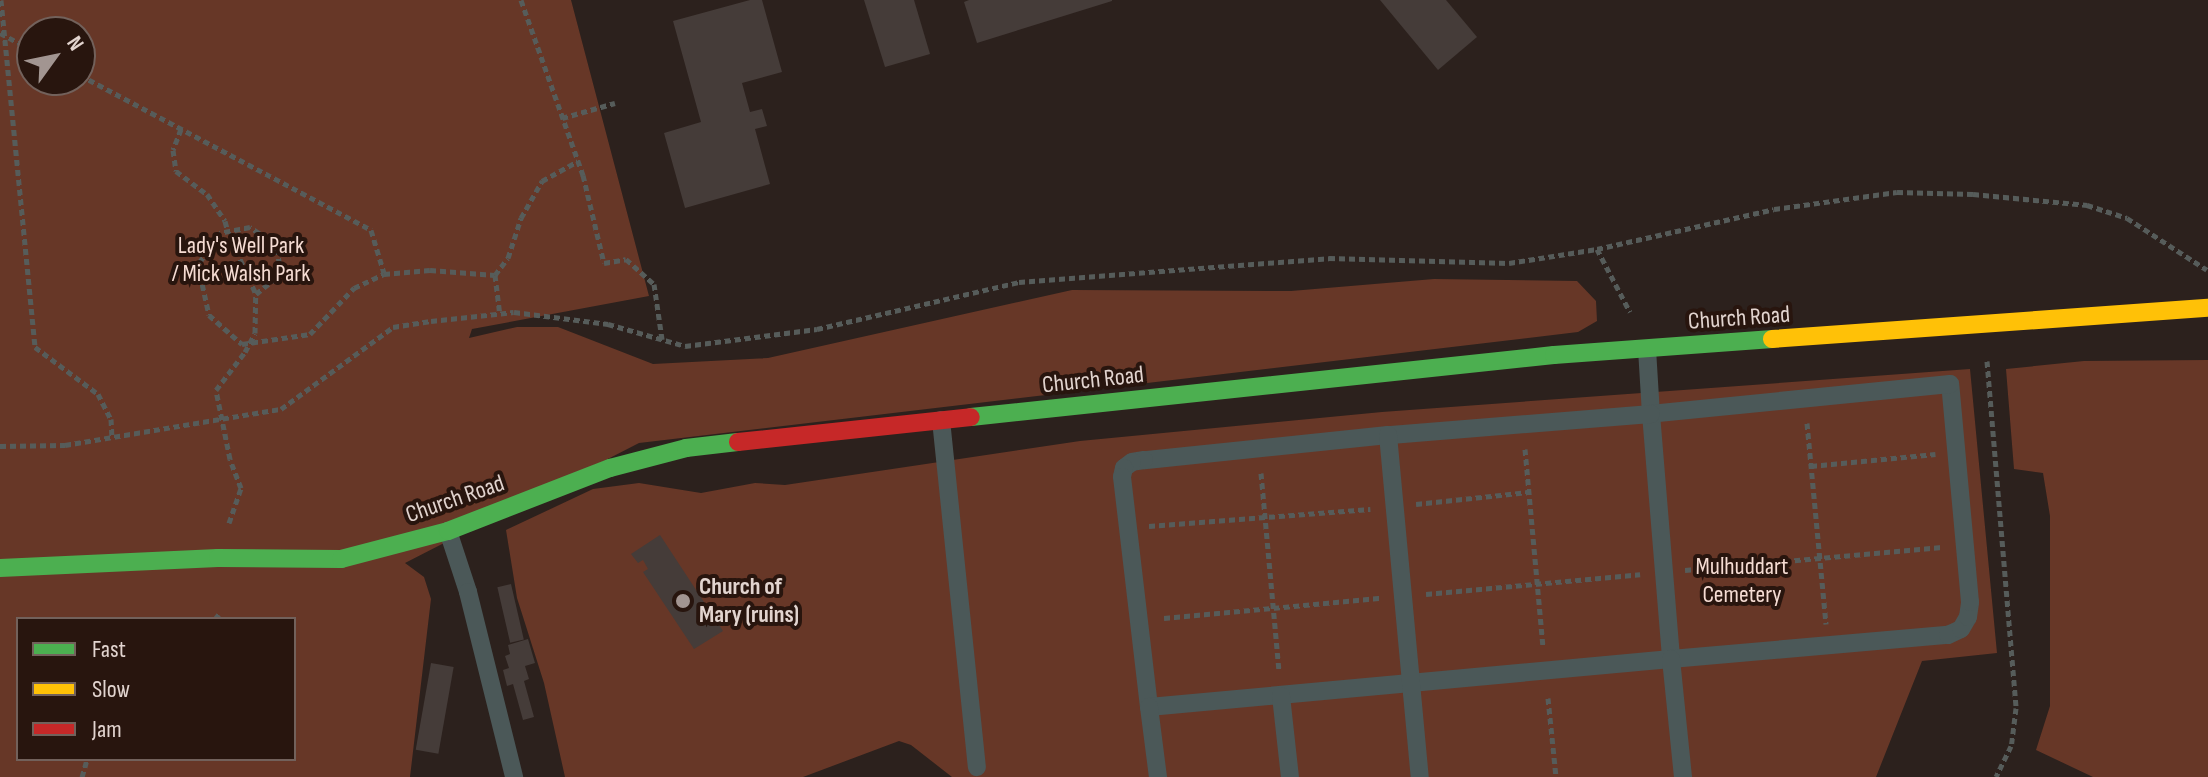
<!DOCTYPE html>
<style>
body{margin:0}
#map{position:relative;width:2208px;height:777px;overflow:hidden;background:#2c211d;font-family:"Sofia Sans Condensed",sans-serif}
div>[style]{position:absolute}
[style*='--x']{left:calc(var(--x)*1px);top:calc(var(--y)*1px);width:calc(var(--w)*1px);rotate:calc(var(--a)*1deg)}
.green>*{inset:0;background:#673727}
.building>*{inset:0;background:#453c39;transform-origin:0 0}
.path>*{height:5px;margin-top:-2.5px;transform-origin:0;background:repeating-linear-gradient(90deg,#565c5a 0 6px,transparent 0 10px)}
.lane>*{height:18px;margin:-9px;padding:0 9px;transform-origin:9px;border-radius:9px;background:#4b5858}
.fast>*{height:18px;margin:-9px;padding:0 9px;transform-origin:9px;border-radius:9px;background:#4caf50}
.slow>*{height:18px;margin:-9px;padding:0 9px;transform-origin:9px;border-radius:9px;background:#ffc107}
.jam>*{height:18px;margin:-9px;padding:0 9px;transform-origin:9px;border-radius:9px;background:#c62828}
.dots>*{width:22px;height:22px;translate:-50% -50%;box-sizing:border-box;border:4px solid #28150e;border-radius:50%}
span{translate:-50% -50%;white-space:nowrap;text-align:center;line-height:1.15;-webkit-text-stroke:8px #28150e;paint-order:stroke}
.park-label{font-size:24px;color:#f5dcd3}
.street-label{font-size:24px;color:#e2d4cf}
.poi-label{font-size:24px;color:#e2d4cf;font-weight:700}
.left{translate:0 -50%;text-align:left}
.legend{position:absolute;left:16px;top:617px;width:280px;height:144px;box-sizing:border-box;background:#28150e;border:2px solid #72615b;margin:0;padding:10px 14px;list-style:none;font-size:24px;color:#e2d4cf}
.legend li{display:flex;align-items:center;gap:16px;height:40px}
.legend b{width:40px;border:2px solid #72615b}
.north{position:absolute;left:16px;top:16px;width:80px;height:80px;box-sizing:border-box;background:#28150e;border:2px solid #72615b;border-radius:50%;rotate:57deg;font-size:22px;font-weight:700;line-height:32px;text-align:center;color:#e2d4cf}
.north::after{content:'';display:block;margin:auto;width:28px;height:36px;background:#a29591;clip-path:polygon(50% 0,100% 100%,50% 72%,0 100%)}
</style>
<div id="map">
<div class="green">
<div style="clip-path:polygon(evenodd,0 0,571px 0,649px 296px,472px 329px,469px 338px,517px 327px,558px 327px,653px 364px,768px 358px,1072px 290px,1291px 291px,1434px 279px,1577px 281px,1596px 301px,1597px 321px,1578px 332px,639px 443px,405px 563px,424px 577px,431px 599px,410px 777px,0 777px,0 0,32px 32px,80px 32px,80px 80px,32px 80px,32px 32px,0 0,18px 619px,294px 619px,294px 759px,18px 759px,18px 619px)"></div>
<div style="clip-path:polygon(2208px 360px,2208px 777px,2093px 777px,2036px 750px,2050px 706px,2050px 516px,2043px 473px,2014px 469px,2006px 369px,2084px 361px)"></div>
<div style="clip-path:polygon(1970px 369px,1997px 653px,1922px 661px,1876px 777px,952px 777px,911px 745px,899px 741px,803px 777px,565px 777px,544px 683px,517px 598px,506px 530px,593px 489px,639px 483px,701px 493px,755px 483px,785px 485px,1080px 441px,1382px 412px)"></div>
</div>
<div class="building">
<div style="clip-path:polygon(750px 0,762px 0,782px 72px,742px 83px,750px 112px,762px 109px,767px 126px,755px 129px,770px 184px,685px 208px,664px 133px,701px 122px,673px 21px)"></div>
<div style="clip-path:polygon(864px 0,914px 0,930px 54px,885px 67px)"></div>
<div style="clip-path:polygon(969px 0,1112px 0,1112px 1px,977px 43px,964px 2px)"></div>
<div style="clip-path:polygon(1380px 0,1446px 0,1477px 37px,1438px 70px)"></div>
<div style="clip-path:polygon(660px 535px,723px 631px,694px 649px,643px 572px,648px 569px,643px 560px,638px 563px,631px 554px)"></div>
<div style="left:511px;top:584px;width:57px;height:14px;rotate:77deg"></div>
<div style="clip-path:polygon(528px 639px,535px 663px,525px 666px,529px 679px,524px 681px,534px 717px,523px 720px,513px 684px,507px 686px,503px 670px,509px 668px,505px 656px,510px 654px,508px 645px)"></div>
<div style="left:431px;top:663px;width:23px;height:88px;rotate:10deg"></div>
</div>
<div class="path">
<div style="--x:1;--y:0;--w:349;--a:84.4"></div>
<div style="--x:35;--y:347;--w:79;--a:36.7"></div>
<div style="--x:98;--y:394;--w:28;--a:63"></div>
<div style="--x:111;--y:419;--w:17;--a:87"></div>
<div style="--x:521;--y:0;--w:186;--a:70.5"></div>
<div style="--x:583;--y:175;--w:90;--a:76.6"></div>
<div style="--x:604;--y:263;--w:22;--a:-10"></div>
<div style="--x:626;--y:259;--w:38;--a:42"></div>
<div style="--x:654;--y:284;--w:56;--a:81.7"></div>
<div style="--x:0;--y:33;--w:36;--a:28"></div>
<div style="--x:80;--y:75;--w:330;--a:28"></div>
<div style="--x:371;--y:230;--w:45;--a:73.2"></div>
<div style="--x:562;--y:118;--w:55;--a:-15.8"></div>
<div style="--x:181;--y:129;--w:22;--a:111"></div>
<div style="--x:173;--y:150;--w:21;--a:82"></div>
<div style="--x:176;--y:171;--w:39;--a:37"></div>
<div style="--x:207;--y:194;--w:32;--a:56"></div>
<div style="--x:225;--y:221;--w:11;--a:75"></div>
<div style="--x:1597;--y:249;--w:71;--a:62.4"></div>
<div style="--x:236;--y:250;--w:48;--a:65.6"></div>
<div style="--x:256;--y:294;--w:32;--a:-39"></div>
<div style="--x:281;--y:274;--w:30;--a:-99"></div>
<div style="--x:276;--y:244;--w:31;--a:-147"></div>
<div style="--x:250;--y:227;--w:31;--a:169"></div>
<div style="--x:220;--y:233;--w:39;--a:125"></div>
<div style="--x:198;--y:265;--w:51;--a:77.6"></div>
<div style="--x:209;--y:315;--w:44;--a:41.3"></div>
<div style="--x:242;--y:344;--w:69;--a:-8.4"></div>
<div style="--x:310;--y:334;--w:64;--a:-46.3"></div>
<div style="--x:354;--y:288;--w:33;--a:-25"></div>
<div style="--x:384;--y:274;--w:46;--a:-5"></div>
<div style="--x:430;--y:270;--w:65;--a:4.4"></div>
<div style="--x:495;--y:275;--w:21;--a:-53"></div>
<div style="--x:508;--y:258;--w:42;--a:-72"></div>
<div style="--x:521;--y:218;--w:43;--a:-60.4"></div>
<div style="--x:542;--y:181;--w:41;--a:-29.1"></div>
<div style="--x:495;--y:275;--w:38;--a:83"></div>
<div style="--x:1987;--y:361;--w:348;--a:85.2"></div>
<div style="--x:2016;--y:708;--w:38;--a:97"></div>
<div style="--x:2011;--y:746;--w:34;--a:116"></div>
<div style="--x:1807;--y:423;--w:202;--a:84.6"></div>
<div style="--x:0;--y:446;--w:65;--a:-0.9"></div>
<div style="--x:65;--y:445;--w:219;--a:-9.5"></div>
<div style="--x:281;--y:409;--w:139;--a:-36.2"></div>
<div style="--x:393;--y:327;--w:38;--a:-9"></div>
<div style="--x:431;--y:321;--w:83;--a:-6.2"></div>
<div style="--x:514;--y:312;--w:95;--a:7.3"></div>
<div style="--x:608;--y:324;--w:80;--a:15.9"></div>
<div style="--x:685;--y:346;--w:133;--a:-7.3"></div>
<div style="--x:817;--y:329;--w:207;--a:-13.1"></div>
<div style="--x:1019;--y:282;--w:311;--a:-4.4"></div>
<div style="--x:1329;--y:258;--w:180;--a:1.6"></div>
<div style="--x:1509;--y:263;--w:89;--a:-9"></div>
<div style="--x:1597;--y:249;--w:181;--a:-12.7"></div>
<div style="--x:1774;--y:209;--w:124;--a:-7.9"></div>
<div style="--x:1897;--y:192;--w:76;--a:1.5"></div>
<div style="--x:1973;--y:194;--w:115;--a:5.5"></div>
<div style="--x:2087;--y:205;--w:42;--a:18"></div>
<div style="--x:2127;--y:218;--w:95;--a:33"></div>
<div style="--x:1525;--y:449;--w:198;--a:84.8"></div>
<div style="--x:1811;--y:466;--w:125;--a:-5.5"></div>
<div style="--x:1261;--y:473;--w:198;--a:84.8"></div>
<div style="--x:1416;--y:504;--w:114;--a:-6.1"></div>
<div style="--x:229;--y:523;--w:37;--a:-71"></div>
<div style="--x:241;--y:488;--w:31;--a:-111"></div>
<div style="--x:230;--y:459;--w:70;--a:-101.5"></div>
<div style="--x:216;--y:390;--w:48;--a:-52.7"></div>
<div style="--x:245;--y:352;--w:21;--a:-62"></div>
<div style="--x:255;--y:333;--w:39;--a:-89"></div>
<div style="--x:1149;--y:526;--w:222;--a:-4.4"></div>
<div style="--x:1685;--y:570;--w:258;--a:-5.1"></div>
<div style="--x:1426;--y:594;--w:215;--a:-5.3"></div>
<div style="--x:1164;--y:618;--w:218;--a:-5.3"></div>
<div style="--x:215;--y:619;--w:6;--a:-51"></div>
<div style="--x:1548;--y:698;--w:79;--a:84.2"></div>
<div style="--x:82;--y:777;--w:19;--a:-74"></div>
</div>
<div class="lane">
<div style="--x:1647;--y:349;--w:65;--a:86.5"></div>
<div style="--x:1651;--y:414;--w:246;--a:85.3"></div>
<div style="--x:1671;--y:659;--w:278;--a:-5"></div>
<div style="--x:1948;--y:635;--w:14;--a:-25"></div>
<div style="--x:1961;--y:629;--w:14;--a:-60"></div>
<div style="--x:1968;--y:617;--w:15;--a:-82"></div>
<div style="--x:1970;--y:602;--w:219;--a:-95.2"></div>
<div style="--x:1950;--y:384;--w:301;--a:174.3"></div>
<div style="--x:1651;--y:414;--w:264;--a:175.4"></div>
<div style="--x:1388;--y:435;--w:245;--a:174.1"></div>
<div style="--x:1144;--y:460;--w:12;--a:171"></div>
<div style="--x:1132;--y:462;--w:10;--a:143"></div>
<div style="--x:1124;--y:468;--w:9;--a:103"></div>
<div style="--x:1122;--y:477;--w:232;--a:83.3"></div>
<div style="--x:1149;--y:707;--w:524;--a:-5.25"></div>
<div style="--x:1671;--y:659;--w:119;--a:84.2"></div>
<div style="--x:941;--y:420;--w:349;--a:84.1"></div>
<div style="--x:1388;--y:435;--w:343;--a:84.7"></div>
<div style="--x:448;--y:531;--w:64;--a:71.8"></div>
<div style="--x:468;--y:592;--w:191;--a:76"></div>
<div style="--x:1281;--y:696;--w:81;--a:83.7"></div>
<div style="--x:1149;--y:707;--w:71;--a:82.7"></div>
</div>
<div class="fast">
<div style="--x:971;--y:417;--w:586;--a:-6.07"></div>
<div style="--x:1554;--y:355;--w:219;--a:-4.2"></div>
<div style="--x:0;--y:568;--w:218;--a:-2.6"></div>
<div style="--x:218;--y:558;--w:123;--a:0.5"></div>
<div style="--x:341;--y:559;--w:111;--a:-14.7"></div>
<div style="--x:448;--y:531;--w:174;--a:-21.3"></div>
<div style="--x:610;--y:468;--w:79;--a:-14.7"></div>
<div style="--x:686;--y:448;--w:52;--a:-6.6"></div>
</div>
<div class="slow">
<div style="--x:1772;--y:339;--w:437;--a:-4.1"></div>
</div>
<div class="jam">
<div style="--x:738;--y:442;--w:234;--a:-6.1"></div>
</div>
<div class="dots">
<div style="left:683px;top:601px;background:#a29591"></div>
</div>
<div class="park-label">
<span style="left:241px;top:260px">Lady's Well Park<br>/ Mick Walsh Park</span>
<span style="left:1742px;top:581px">Mulhuddart<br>Cemetery</span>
</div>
<div class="street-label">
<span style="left:1739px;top:318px;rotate:-4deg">Church Road</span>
<span style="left:1093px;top:380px;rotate:-6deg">Church Road</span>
<span style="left:455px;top:499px;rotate:-19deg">Church Road</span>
</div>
<div class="poi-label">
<span class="left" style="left:699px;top:601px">Church of<br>Mary (ruins)</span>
</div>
<ul class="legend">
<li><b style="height:10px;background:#4caf50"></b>Fast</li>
<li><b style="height:10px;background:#ffc107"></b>Slow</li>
<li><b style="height:10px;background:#c62828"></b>Jam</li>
</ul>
<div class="north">N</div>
</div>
